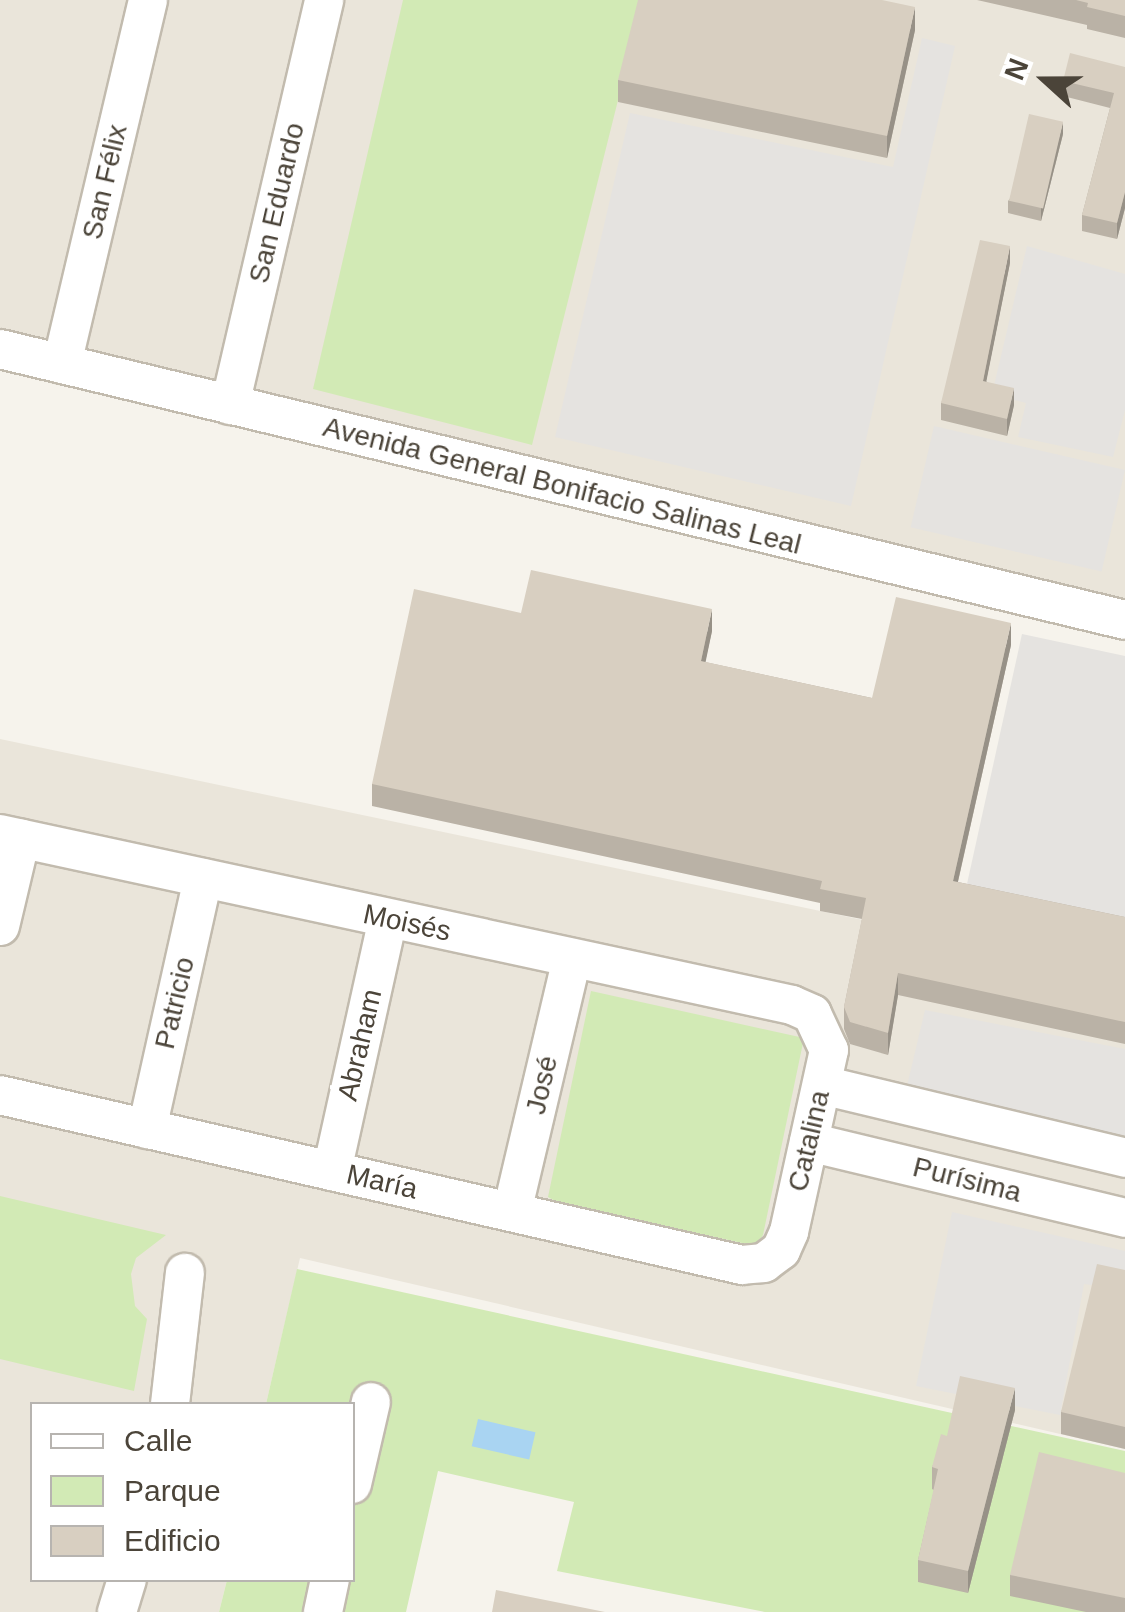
<!DOCTYPE html>
<meta charset="utf-8">
<style>
body{margin:0}
#map{position:relative;width:1125px;height:1612px;overflow:hidden;background:#f6f3ec;font-family:Arial,sans-serif}
div>[style]{position:absolute}
[style*='--x']{left:calc(var(--x)*1px);top:calc(var(--y)*1px);width:calc(var(--w)*1px);rotate:calc(var(--a)*1deg)}
.residential>*{inset:0;background:#eae5da}
.green>*{inset:0;background:#d2eab5}
.parking>*{inset:0;background:#e5e3e0;transform-origin:0 0}
.water>*{inset:0;background:#a9d4f2;transform-origin:0 0}
.roads{filter:drop-shadow(2px 0 #c2bbae) drop-shadow(-2px 0 #c2bbae) drop-shadow(0 2px #c2bbae) drop-shadow(0 -2px #c2bbae)}
.minor>*{height:38px;margin:-19px;padding:0 19px;transform-origin:19px;border-radius:19px;background:#fff}
.wall>*{inset:0;background:#bab2a6}
.shaded-wall>*{inset:0;background:#979187}
.building>*{inset:0;background:#d8cfc1;transform-origin:0 0}
span{translate:-50% -50%;white-space:nowrap;text-align:center;line-height:1.15;-webkit-text-stroke:10px #fff;paint-order:stroke}
.street-label{font-size:28px;color:#4b4439}
.legend{position:absolute;left:30px;top:1402px;width:325px;height:180px;box-sizing:border-box;background:#fff;border:2px solid #b7b4b0;margin:0;padding:12px 18px;list-style:none;font-size:30px;color:#4b4439}
.legend li{display:flex;align-items:center;gap:20px;height:50px}
.legend b{width:50px;border:2px solid #b7b4b0}
.north{position:absolute;left:995px;top:30px;width:100px;height:100px;-webkit-text-stroke:8px #fff;paint-order:stroke;rotate:291deg;font-size:28px;font-weight:700;line-height:40px;text-align:center;color:#4b4439}
.north::after{content:'';display:block;margin:auto;width:35px;height:45px;background:#4b4439;clip-path:polygon(50% 0,100% 100%,50% 72%,0 100%)}
</style>
<div id="map">
<div class="residential">
<div style="clip-path:polygon(0 0,1125px 0,1125px 615px,0 345px)"></div>
<div style="clip-path:polygon(0 739px,1125px 975px,1125px 1449px,300px 1258px,266px 1404px,32px 1404px,32px 1580px,227px 1580px,219px 1612px,0 1612px)"></div>
</div>
<div class="green">
<div style="clip-path:polygon(403px 0,643px 0,532px 445px,313px 389px)"></div>
<div style="clip-path:polygon(591px 991px,804px 1038px,763px 1235px,756px 1246px,559px 1203px,548px 1197px)"></div>
<div style="clip-path:polygon(0 1196px,166px 1235px,136px 1258px,131px 1274px,135px 1306px,147px 1319px,134px 1391px,0 1359px)"></div>
<div style="clip-path:polygon(297px 1269px,1125px 1451px,1125px 1612px,765px 1612px,557px 1571px,574px 1502px,438px 1471px,406px 1612px,219px 1612px,227px 1580px,352px 1580px,352px 1404px,266px 1404px)"></div>
</div>
<div class="parking">
<div style="clip-path:polygon(922px 38px,955px 46px,851px 506px,555px 437px,630px 113px,893px 167px)"></div>
<div style="clip-path:polygon(1027px 246px,1125px 274px,1125px 410px,1113px 457px,1018px 437px,1026px 403px,992px 394px)"></div>
<div style="left:934px;top:426px;width:196px;height:104px;rotate:13deg"></div>
<div style="clip-path:polygon(1022px 634px,1125px 656px,1125px 928px,965px 893px)"></div>
<div style="clip-path:polygon(925px 1010px,1125px 1049px,1125px 1143px,906px 1090px)"></div>
<div style="clip-path:polygon(952px 1212px,1125px 1251px,1125px 1290px,1084px 1284px,1060px 1415px,916px 1386px)"></div>
</div>
<div class="water">
<div style="left:478px;top:1419px;width:59px;height:28px;rotate:13deg"></div>
</div>
<div class="roads">
<div class="minor">
<div style="--x:0;--y:349;--w:1157;--a:13.54"></div>
<div style="--x:62;--y:364;--w:374;--a:-76.7"></div>
<div style="--x:230;--y:405;--w:416;--a:-76.9"></div>
<div style="--x:0;--y:834;--w:810;--a:12.18"></div>
<div style="--x:792;--y:1005;--w:22;--a:24"></div>
<div style="--x:812;--y:1014;--w:40;--a:65"></div>
<div style="--x:829;--y:1050;--w:186;--a:102.4"></div>
<div style="--x:789;--y:1232;--w:20;--a:114"></div>
<div style="--x:781;--y:1250;--w:21;--a:143"></div>
<div style="--x:764;--y:1263;--w:22;--a:175"></div>
<div style="--x:742;--y:1265;--w:761;--a:-167.1"></div>
<div style="--x:0;--y:926;--w:90;--a:-76.6"></div>
<div style="--x:822;--y:1085;--w:312;--a:13.5"></div>
<div style="--x:147;--y:1129;--w:257;--a:-77.4"></div>
<div style="--x:809;--y:1142;--w:325;--a:13.5"></div>
<div style="--x:332;--y:1171;--w:258;--a:-77.5"></div>
<div style="--x:512;--y:1212;--w:261;--a:-76.7"></div>
<div style="--x:170;--y:1404;--w:132;--a:-83.5"></div>
<div style="--x:352;--y:1484;--w:84;--a:-77"></div>
<div style="--x:117;--y:1612;--w:34;--a:-73"></div>
<div style="--x:323;--y:1612;--w:33;--a:-78"></div>
</div>
</div>
<div class="wall">
<div style="clip-path:polygon(977px 0,1125px 0,1125px 38px,1087px 29px,1087px 25px)"></div>
<div style="clip-path:polygon(915px 30px,887px 158px,618px 102px,618px 80px)"></div>
<div style="clip-path:polygon(1125px 67px,1125px 208px,1117px 239px,1082px 231px,1082px 215px,1110px 108px,1063px 96px,1063px 81px)"></div>
<div style="clip-path:polygon(1063px 134px,1041px 221px,1008px 213px,1008px 201px)"></div>
<div style="clip-path:polygon(1010px 263px,986px 381px,1014px 405px,1007px 436px,941px 420px,941px 403px)"></div>
<div style="clip-path:polygon(712px 631px,705px 662px,872px 698px,1011px 645px,958px 882px,1125px 917px,1125px 1044px,898px 995px,888px 1055px,850px 1044px,844px 1029px,844px 1007px,862px 919px,820px 911px,820px 903px,372px 806px,372px 784px)"></div>
<div style="clip-path:polygon(1125px 1270px,1125px 1449px,1061px 1434px,1061px 1412px)"></div>
<div style="clip-path:polygon(1015px 1410px,968px 1593px,918px 1582px,918px 1560px,934px 1490px,932px 1489px,932px 1467px,947px 1436px)"></div>
<div style="clip-path:polygon(1125px 1473px,1125px 1612px,1086px 1612px,1010px 1596px,1010px 1575px)"></div>
</div>
<div class="shaded-wall">
<div style="clip-path:polygon(915px 7px,915px 30px,887px 158px,887px 136px)"></div>
<div style="clip-path:polygon(1063px 122px,1063px 134px,1041px 221px,1041px 209px)"></div>
<div style="clip-path:polygon(1125px 192px,1125px 208px,1117px 239px,1117px 223px)"></div>
<div style="clip-path:polygon(1010px 246px,1010px 263px,983px 398px,983px 381px)"></div>
<div style="clip-path:polygon(1014px 388px,1014px 405px,1007px 436px,1007px 419px)"></div>
<div style="clip-path:polygon(712px 609px,712px 631px,701px 684px,701px 661px)"></div>
<div style="clip-path:polygon(1011px 623px,1011px 645px,953px 903px,953px 881px)"></div>
<div style="clip-path:polygon(898px 973px,898px 995px,888px 1055px,888px 1033px)"></div>
<div style="clip-path:polygon(1015px 1388px,1015px 1410px,968px 1593px,968px 1571px)"></div>
</div>
<div class="building">
<div style="clip-path:polygon(638px 0,882px 0,915px 7px,887px 136px,618px 80px)"></div>
<div style="clip-path:polygon(1076px 0,1125px 0,1125px 16px,1087px 7px,1088px 3px)"></div>
<div style="clip-path:polygon(1070px 53px,1125px 67px,1125px 192px,1117px 223px,1082px 215px,1114px 93px,1063px 81px)"></div>
<div style="left:1029px;top:114px;width:35px;height:89px;rotate:13deg"></div>
<div style="clip-path:polygon(980px 240px,1010px 246px,983px 381px,1014px 388px,1007px 419px,941px 403px)"></div>
<div style="clip-path:polygon(531px 570px,712px 609px,701px 661px,872px 698px,896px 597px,1011px 623px,953px 881px,1125px 917px,1125px 1022px,898px 973px,888px 1033px,850px 1022px,844px 1007px,866px 898px,820px 889px,822px 881px,372px 784px,414px 589px,521px 613px)"></div>
<div style="clip-path:polygon(1097px 1264px,1125px 1270px,1125px 1427px,1061px 1412px)"></div>
<div style="clip-path:polygon(960px 1376px,1015px 1388px,968px 1571px,918px 1560px,938px 1469px,932px 1467px,941px 1434px,947px 1436px)"></div>
<div style="clip-path:polygon(1039px 1452px,1125px 1473px,1125px 1598px,1010px 1575px)"></div>
<div style="clip-path:polygon(496px 1590px,605px 1612px,492px 1612px)"></div>
</div>
<div class="street-label">
<span style="left:105px;top:182px;rotate:-77deg">San Félix</span>
<span style="left:277px;top:203px;rotate:-77deg">San Eduardo</span>
<span style="left:562px;top:486px;rotate:14deg">Avenida General Bonifacio Salinas Leal</span>
<span style="left:407px;top:923px;rotate:12deg">Moisés</span>
<span style="left:175px;top:1003px;rotate:-77deg">Patricio</span>
<span style="left:360px;top:1045px;rotate:-77deg">Abraham</span>
<span style="left:542px;top:1085px;rotate:-77deg">José</span>
<span style="left:809px;top:1141px;rotate:-77deg">Catalina</span>
<span style="left:967px;top:1180px;rotate:14deg">Purísima</span>
<span style="left:382px;top:1182px;rotate:13deg">María</span>
</div>
<ul class="legend">
<li><b style="height:12px;background:#fff"></b>Calle</li>
<li><b style="height:28px;background:#d2eab5"></b>Parque</li>
<li><b style="height:28px;background:#d8cfc1"></b>Edificio</li>
</ul>
<div class="north">N</div>
</div>
